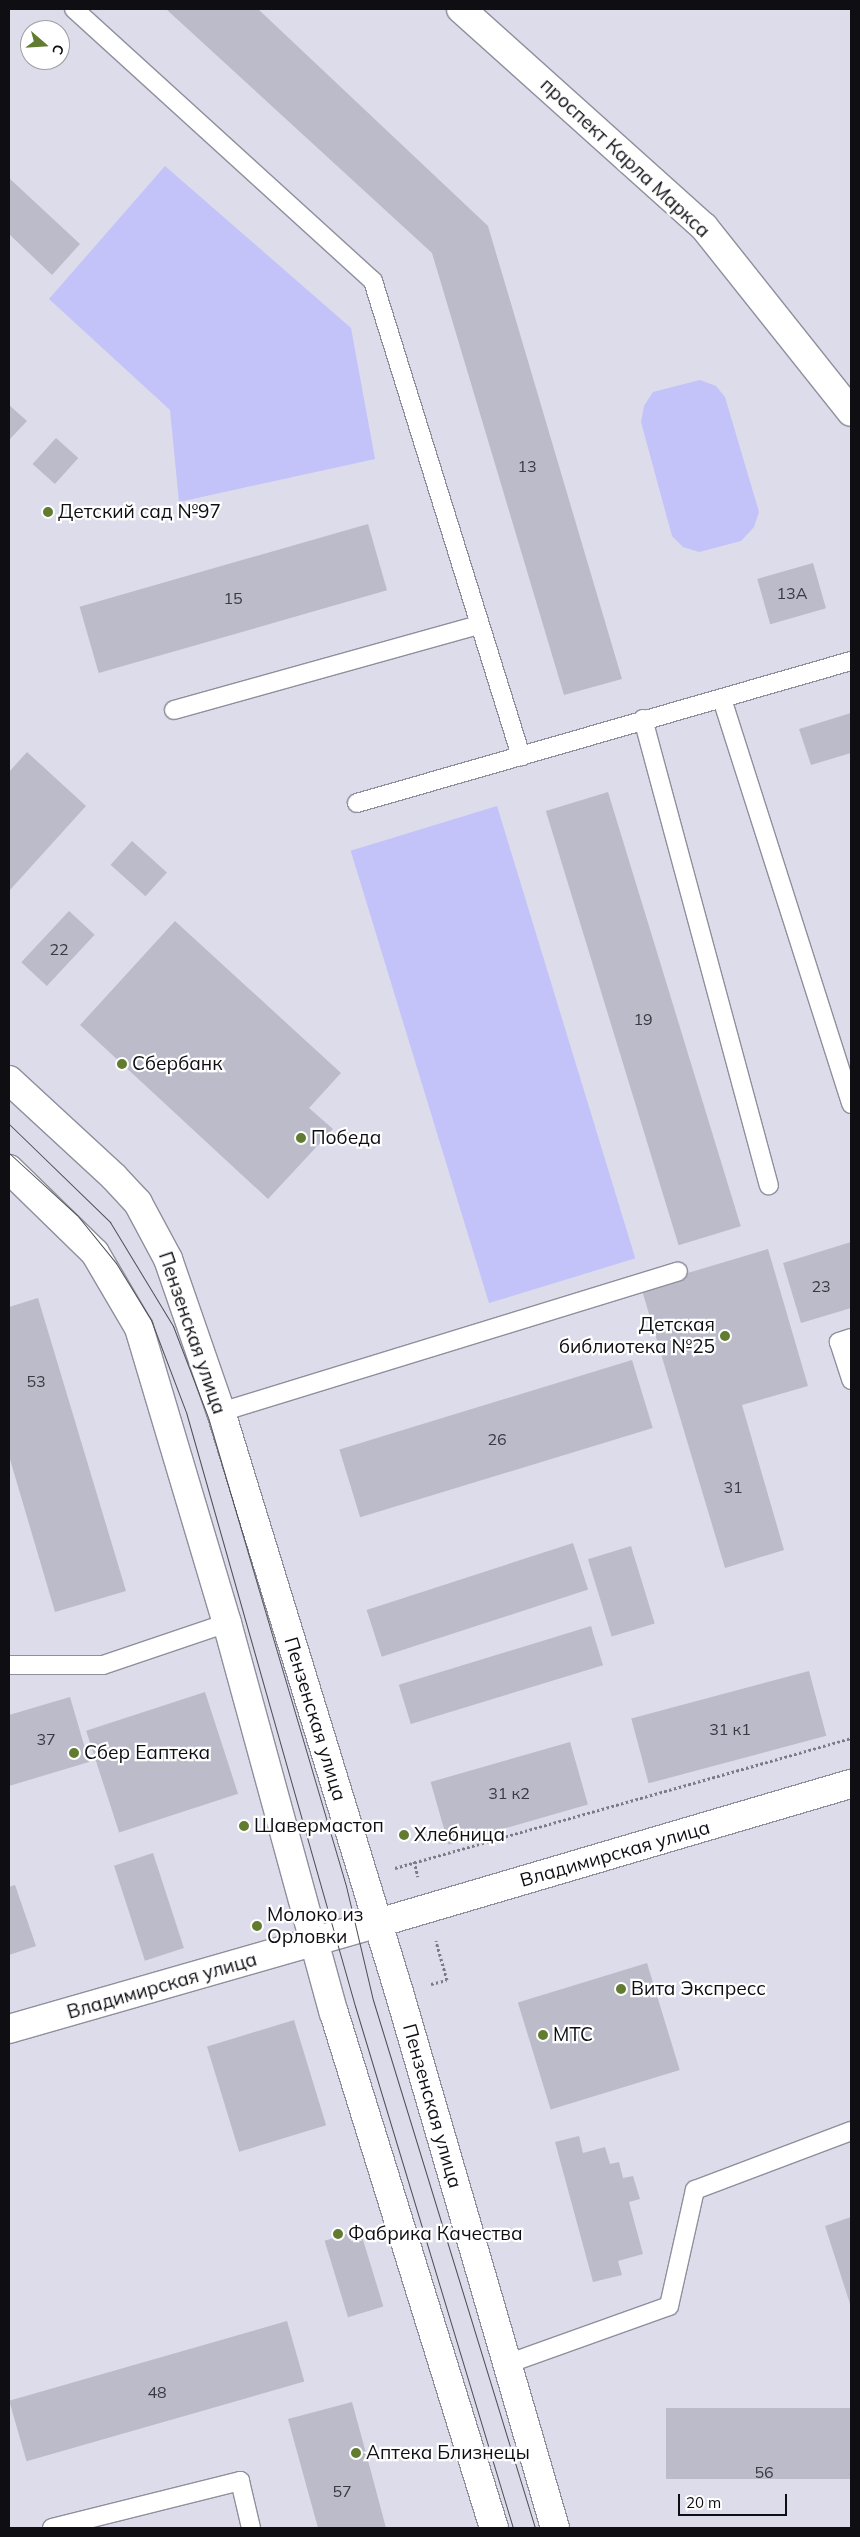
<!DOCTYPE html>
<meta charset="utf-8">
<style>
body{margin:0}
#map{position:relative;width:860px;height:2537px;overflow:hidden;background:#dcdceb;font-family:Mulish,sans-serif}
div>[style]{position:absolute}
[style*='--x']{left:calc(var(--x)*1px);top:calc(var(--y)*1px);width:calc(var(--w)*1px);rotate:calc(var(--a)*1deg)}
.green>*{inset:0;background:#c3c2f9;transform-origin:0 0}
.building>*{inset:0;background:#bbbbca;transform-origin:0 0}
.path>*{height:3px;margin-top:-1.5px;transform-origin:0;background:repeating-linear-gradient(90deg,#7c7c86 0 2.5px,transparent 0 5px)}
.roads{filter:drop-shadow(1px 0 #8f8f9d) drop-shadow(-1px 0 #8f8f9d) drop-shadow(0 1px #8f8f9d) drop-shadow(0 -1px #8f8f9d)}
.service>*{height:18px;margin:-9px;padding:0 9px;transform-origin:9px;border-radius:9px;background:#fff}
.minor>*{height:28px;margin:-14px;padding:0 14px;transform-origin:14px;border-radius:14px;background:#fff}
.tertiary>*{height:28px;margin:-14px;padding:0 14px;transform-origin:14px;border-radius:14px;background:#fff}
.secondary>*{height:28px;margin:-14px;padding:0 14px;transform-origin:14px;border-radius:14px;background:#fff}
.tram>*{height:1px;margin:-0.5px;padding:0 0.5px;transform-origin:0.5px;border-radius:0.5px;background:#4f4f57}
.dots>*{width:14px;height:14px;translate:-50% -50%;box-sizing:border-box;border:2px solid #fff;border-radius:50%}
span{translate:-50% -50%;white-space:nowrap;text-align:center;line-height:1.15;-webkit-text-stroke:4.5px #fff;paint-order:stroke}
.number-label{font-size:16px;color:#393941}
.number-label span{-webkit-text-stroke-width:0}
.street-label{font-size:19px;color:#0e0e13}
.poi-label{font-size:19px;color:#0e0e13}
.left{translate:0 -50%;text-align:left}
.right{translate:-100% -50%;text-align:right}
.frame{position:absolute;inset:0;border:10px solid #0e0e13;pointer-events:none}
.north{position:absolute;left:20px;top:20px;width:50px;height:50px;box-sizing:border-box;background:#fff;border:1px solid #9f9fa1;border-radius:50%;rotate:109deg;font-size:14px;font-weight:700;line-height:20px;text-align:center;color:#0e0e13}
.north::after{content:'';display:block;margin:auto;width:18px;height:22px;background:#617c30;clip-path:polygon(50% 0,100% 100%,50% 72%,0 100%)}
.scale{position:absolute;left:678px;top:2494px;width:109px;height:22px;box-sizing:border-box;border:2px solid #0e0e13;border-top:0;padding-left:6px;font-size:15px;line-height:18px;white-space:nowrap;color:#0e0e13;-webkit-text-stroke:4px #fff;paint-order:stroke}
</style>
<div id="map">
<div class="green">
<div style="clip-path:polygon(165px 166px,351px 328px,375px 459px,179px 502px,170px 410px,49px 299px)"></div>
<div style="clip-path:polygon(700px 380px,716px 386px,725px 397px,759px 512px,754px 527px,741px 541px,699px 552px,683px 547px,672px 536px,641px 422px,644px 406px,653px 392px)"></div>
<div style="left:497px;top:806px;width:473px;height:153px;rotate:73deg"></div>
</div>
<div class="building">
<div style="clip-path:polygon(166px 9px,258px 9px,488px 226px,622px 679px,564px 695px,432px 253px)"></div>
<div style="clip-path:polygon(9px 178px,80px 244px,52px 275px,9px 234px)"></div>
<div style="clip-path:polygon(9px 405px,27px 421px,9px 440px)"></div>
<div style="left:56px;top:438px;width:30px;height:35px;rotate:42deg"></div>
<div style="left:368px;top:524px;width:69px;height:300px;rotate:74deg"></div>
<div style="left:813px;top:563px;width:47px;height:58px;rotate:74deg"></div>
<div style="clip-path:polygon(851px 713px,851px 753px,811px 765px,799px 729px)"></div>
<div style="clip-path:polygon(27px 752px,86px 806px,9px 891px,9px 772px)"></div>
<div style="left:608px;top:792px;width:454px;height:65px;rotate:73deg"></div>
<div style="left:132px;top:841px;width:47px;height:32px;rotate:42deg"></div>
<div style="left:69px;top:911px;width:35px;height:70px;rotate:43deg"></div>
<div style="clip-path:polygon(175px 921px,341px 1073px,309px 1108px,333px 1129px,268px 1199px,80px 1025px)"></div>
<div style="clip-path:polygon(851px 1242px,851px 1308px,801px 1323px,783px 1263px)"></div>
<div style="clip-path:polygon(768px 1249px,808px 1386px,742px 1405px,784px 1550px,725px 1568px,641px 1287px)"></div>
<div style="clip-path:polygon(38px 1298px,126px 1591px,55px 1612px,9px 1456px,9px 1307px)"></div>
<div style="left:632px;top:1360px;width:71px;height:306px;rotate:73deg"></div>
<div style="left:573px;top:1543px;width:49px;height:217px;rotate:72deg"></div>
<div style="left:631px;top:1546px;width:81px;height:45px;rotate:73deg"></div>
<div style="left:591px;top:1626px;width:41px;height:201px;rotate:73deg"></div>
<div style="left:809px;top:1671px;width:67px;height:184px;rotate:75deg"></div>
<div style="left:205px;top:1692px;width:107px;height:125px;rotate:72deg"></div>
<div style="clip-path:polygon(70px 1697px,89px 1762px,9px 1786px,9px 1715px)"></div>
<div style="left:570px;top:1742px;width:65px;height:145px;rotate:74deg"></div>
<div style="left:153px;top:1853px;width:100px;height:41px;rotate:72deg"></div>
<div style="clip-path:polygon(15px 1885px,36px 1946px,9px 1955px,9px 1887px)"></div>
<div style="left:647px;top:1963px;width:112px;height:135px;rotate:73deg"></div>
<div style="left:294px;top:2020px;width:110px;height:91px;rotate:73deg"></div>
<div style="clip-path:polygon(579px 2136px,583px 2153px,605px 2147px,610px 2164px,619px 2162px,623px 2178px,633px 2176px,640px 2199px,629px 2202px,643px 2254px,618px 2261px,622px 2275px,593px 2282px,555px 2142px)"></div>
<div style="clip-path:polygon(851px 2217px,851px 2307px,825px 2226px)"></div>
<div style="left:360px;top:2230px;width:80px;height:37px;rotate:73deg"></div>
<div style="left:287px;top:2321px;width:63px;height:289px;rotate:74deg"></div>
<div style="clip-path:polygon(352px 2402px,366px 2453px,386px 2528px,318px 2528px,288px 2419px)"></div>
<div style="left:851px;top:2408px;width:71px;height:185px;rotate:90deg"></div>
</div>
<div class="path">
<div style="--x:414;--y:1861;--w:16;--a:76"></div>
<div style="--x:395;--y:1868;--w:474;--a:-15.9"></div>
<div style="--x:431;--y:1984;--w:16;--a:-14"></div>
<div style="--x:447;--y:1980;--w:41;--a:-105.8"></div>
</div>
<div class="roads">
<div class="service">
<div style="--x:74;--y:9;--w:404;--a:42.3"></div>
<div style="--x:373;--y:281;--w:498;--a:72.7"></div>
<div style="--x:722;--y:699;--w:425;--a:72.3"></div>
<div style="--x:174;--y:710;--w:316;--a:-15.6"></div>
<div style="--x:643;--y:719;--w:483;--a:74.9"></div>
<div style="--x:357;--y:803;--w:514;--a:-16.04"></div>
<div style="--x:851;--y:1338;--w:13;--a:162"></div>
<div style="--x:839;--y:1342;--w:40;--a:72"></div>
<div style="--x:221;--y:1412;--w:478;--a:-17.1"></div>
<div style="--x:9;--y:1665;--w:94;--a:0"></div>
<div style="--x:103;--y:1665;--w:131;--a:-18.7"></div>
<div style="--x:507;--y:2364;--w:172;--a:-19.7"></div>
<div style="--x:669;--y:2306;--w:119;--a:-77.4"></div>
<div style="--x:695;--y:2190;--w:167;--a:-20.7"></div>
<div style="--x:52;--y:2528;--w:194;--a:-14"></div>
<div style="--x:240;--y:2481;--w:48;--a:76.8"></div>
</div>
<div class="minor">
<div style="--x:461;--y:9;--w:326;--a:41.9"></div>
<div style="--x:704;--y:227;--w:236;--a:51.5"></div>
</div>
<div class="tertiary">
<div style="--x:378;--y:1923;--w:493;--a:-16.4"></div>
</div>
<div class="secondary">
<div style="--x:9;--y:1080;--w:143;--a:42.7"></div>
<div style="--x:114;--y:1177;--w:35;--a:47"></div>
<div style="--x:138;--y:1203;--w:64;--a:61.8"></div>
<div style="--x:168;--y:1259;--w:162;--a:70.9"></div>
<div style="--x:221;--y:1412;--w:607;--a:72.94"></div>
<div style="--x:399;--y:1992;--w:558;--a:73.77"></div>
<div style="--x:9;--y:1169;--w:120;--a:44.3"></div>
<div style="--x:95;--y:1253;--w:87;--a:59.6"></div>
<div style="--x:139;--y:1328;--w:308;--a:73.4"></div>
<div style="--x:227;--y:1623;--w:404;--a:74.7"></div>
<div style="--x:334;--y:2013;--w:539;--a:72.74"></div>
<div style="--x:9;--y:2029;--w:384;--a:-16"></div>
</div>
</div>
<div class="tram">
<div style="--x:9;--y:1124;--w:141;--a:44.1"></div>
<div style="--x:110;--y:1222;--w:122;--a:58.8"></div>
<div style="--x:173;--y:1326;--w:97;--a:69"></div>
<div style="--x:208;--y:1417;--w:489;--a:73.6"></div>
<div style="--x:346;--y:1886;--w:117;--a:76.7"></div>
<div style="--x:373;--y:2000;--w:552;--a:72.94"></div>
<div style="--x:9;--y:1153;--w:92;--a:42.4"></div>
<div style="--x:77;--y:1215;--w:62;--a:50.9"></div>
<div style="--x:116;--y:1263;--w:67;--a:58.4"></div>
<div style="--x:151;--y:1320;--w:98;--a:69.2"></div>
<div style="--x:186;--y:1412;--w:618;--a:74.12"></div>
<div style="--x:355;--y:2006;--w:545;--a:73.16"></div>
</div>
<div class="dots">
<div style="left:48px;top:512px;background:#617c30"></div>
<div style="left:122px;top:1064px;background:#617c30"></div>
<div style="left:301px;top:1138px;background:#617c30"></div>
<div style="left:725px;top:1336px;background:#617c30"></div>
<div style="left:74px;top:1753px;background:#617c30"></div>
<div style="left:244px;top:1826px;background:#617c30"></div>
<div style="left:404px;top:1835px;background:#617c30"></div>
<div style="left:257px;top:1926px;background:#617c30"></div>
<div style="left:621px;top:1989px;background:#617c30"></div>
<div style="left:543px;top:2035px;background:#617c30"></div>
<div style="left:338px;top:2234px;background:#617c30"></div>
<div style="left:356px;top:2453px;background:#617c30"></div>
</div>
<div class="number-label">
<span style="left:527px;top:466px">13</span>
<span style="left:792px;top:593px">13А</span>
<span style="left:233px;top:598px">15</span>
<span style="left:59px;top:949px">22</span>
<span style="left:643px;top:1019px">19</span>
<span style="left:821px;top:1286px">23</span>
<span style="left:36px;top:1381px">53</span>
<span style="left:497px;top:1439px">26</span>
<span style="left:733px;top:1487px">31</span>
<span style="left:730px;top:1729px">31 к1</span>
<span style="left:46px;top:1739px">37</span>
<span style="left:509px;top:1793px">31 к2</span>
<span style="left:157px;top:2392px">48</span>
<span style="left:764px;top:2472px">56</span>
<span style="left:342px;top:2491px">57</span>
</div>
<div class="street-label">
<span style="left:625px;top:158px;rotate:43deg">проспект Карла Маркса</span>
<span style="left:192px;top:1333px;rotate:71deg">Пензенская улица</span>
<span style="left:315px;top:1719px;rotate:73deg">Пензенская улица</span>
<span style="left:615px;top:1854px;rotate:-16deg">Владимирская улица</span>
<span style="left:162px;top:1986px;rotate:-16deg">Владимирская улица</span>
<span style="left:432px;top:2106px;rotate:74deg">Пензенская улица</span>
</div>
<div class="poi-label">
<span class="left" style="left:58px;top:512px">Детский сад №97</span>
<span class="left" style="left:132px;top:1064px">Сбербанк</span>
<span class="left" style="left:311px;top:1138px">Победа</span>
<span class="right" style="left:715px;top:1336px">Детская<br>библиотека №25</span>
<span class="left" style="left:84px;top:1753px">Сбер Еаптека</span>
<span class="left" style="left:254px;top:1826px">Шавермастоп</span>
<span class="left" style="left:414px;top:1835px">Хлебница</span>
<span class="left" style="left:267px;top:1926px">Молоко из<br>Орловки</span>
<span class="left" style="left:631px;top:1989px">Вита Экспресс</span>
<span class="left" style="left:553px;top:2035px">МТС</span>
<span class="left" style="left:348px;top:2234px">Фабрика Качества</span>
<span class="left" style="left:366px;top:2453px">Аптека Близнецы</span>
</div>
<div class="frame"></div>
<div class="north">С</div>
<div class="scale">20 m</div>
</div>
